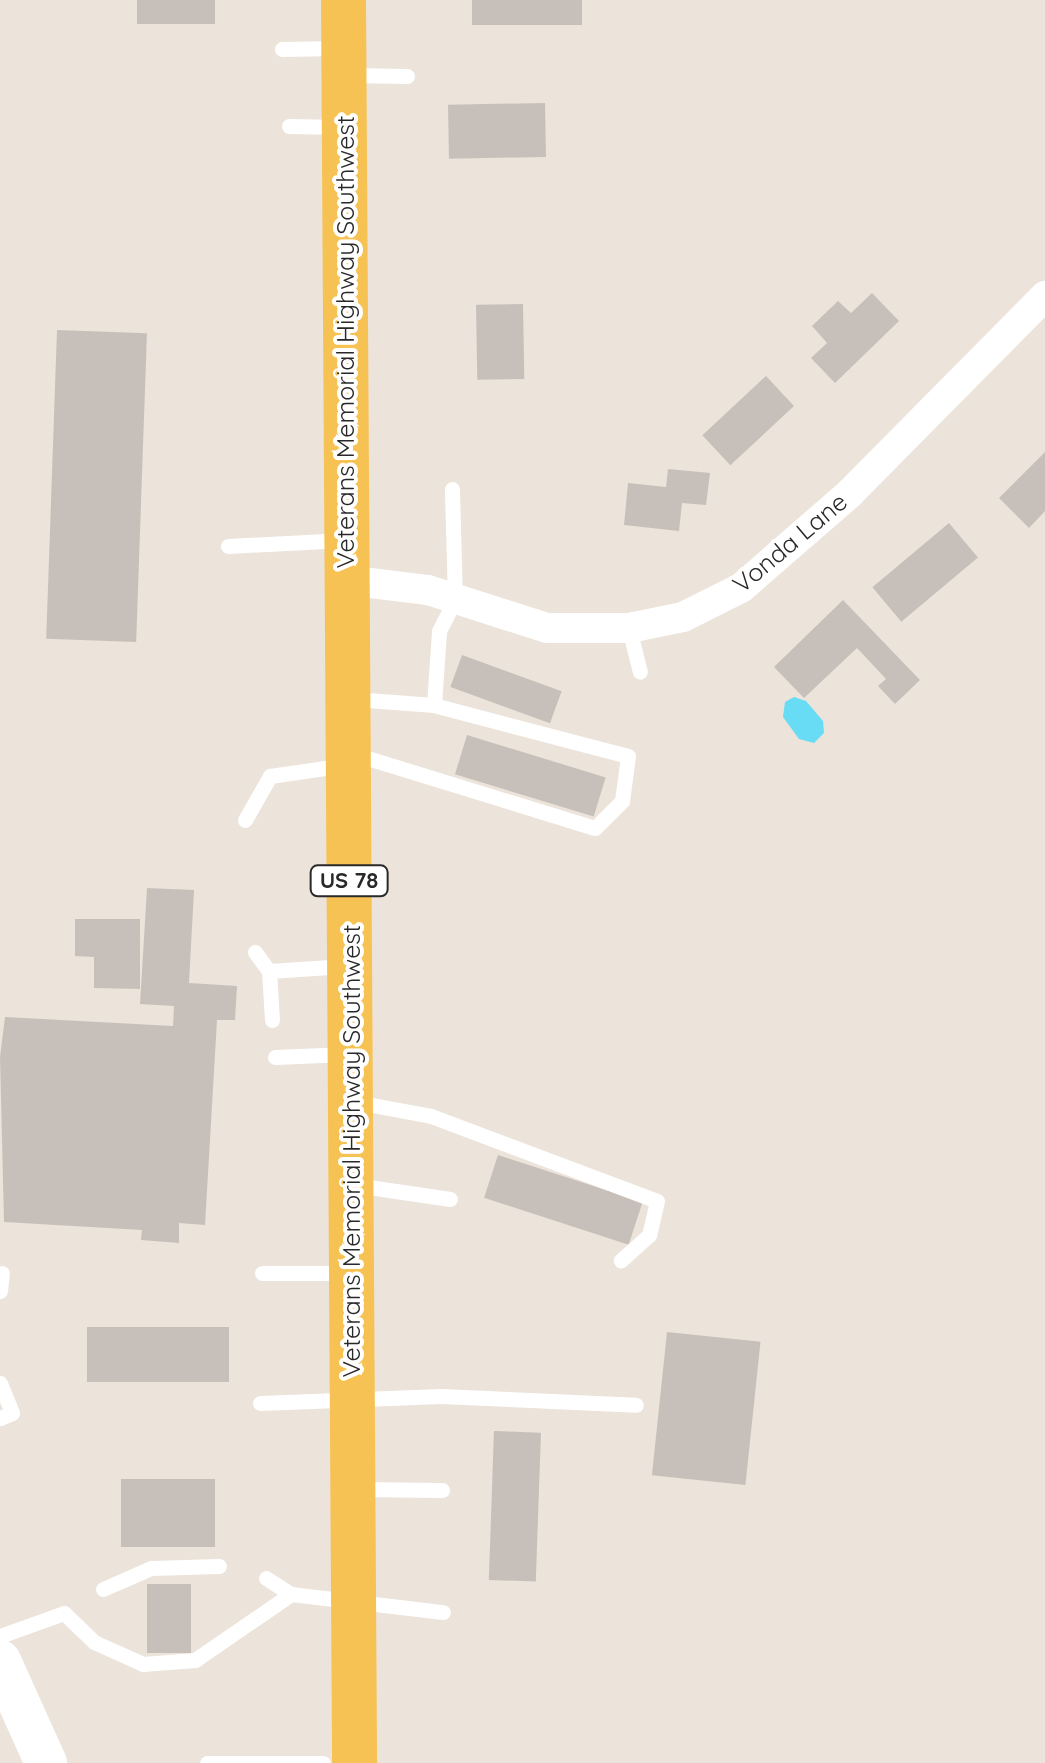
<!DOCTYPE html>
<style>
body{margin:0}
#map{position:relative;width:1045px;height:1763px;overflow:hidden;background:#ece3da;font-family:Quicksand,sans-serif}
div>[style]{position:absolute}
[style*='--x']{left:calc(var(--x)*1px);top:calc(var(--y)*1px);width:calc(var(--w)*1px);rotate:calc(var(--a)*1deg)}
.water>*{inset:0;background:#67dcf4}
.building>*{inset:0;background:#c7c0ba;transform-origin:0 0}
.lane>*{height:15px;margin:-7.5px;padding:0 7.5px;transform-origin:7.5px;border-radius:7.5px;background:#fff}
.street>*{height:30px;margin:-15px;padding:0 15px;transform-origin:15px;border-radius:15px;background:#fff}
.secondary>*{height:42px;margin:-21px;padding:0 21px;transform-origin:21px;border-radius:21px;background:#fff}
.primary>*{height:45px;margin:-22.5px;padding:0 22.5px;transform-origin:22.5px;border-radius:22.5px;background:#f7c254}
span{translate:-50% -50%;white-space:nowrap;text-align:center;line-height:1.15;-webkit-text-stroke:8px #fff;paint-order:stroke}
.shield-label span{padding:2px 8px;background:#fff;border:2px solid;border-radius:8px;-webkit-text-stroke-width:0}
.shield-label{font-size:22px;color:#292929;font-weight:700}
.street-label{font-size:25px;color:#292929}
</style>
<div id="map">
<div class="water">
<div style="clip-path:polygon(794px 697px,806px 701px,823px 721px,824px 733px,814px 743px,799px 739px,783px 717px,785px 702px)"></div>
</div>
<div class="building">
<div style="left:137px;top:0;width:78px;height:24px"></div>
<div style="left:472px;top:0;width:110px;height:25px"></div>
<div style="left:545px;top:103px;width:54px;height:97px;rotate:89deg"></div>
<div style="clip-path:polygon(872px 293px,899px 321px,835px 383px,811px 358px,827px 343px,812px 326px,838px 301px,851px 313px)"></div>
<div style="left:523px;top:304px;width:75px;height:47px;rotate:89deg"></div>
<div style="left:57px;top:330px;width:90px;height:309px;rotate:2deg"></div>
<div style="left:766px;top:376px;width:41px;height:87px;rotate:47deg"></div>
<div style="clip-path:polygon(1045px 452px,1045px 511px,1029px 528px,999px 498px)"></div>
<div style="clip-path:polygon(668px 469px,710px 473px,706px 505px,682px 503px,679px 531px,624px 525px,628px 483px,666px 487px)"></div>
<div style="left:949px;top:523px;width:45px;height:100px;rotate:50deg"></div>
<div style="clip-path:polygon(843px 600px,920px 680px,895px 704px,878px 686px,886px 679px,857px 648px,804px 698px,774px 667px)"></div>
<div style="left:462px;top:655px;width:106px;height:34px;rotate:20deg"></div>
<div style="left:467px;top:735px;width:145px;height:41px;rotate:17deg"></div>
<div style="clip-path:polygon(147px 888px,194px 890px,189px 983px,237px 986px,235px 1020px,217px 1020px,205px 1225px,179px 1223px,179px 1243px,141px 1240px,142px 1230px,4px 1222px,0 1057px,5px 1017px,173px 1026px,174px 1006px,140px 1004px)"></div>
<div style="clip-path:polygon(75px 919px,140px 919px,140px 989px,94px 988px,94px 957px,75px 956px)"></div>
<div style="left:498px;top:1155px;width:152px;height:45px;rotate:18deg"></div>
<div style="left:87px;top:1327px;width:142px;height:55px"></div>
<div style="left:667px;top:1332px;width:94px;height:144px;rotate:6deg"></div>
<div style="left:494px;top:1431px;width:47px;height:149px;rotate:2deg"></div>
<div style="left:121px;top:1479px;width:94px;height:68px"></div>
<div style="left:147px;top:1584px;width:44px;height:69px"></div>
</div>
<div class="lane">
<div style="--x:282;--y:49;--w:56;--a:-1"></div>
<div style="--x:347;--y:75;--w:60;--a:1"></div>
<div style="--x:289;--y:126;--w:50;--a:1.1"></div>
<div style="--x:228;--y:546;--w:116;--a:-3"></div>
<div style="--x:629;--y:628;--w:45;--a:76"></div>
<div style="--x:354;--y:699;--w:80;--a:4.3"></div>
<div style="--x:434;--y:705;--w:74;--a:-86.1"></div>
<div style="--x:439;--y:631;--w:36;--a:-63"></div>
<div style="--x:455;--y:599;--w:110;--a:-91.6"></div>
<div style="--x:351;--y:753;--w:255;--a:17.1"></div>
<div style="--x:595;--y:828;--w:38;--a:-45"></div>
<div style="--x:622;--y:801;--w:45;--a:-82.4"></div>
<div style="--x:628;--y:756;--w:201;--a:-165.3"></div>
<div style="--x:245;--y:820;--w:51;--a:-60.4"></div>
<div style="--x:270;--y:776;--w:76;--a:-8.3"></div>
<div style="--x:255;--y:952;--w:24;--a:54"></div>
<div style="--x:269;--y:971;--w:49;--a:86.5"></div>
<div style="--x:269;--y:971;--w:76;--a:-3.8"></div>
<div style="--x:275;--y:1057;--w:71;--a:-2.4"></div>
<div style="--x:356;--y:1102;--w:76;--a:10.6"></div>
<div style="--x:431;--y:1116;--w:241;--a:20.6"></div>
<div style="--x:657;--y:1201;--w:35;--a:103"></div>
<div style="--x:649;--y:1235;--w:38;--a:138"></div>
<div style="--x:355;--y:1185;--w:96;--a:8.4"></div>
<div style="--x:262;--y:1273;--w:86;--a:0"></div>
<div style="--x:0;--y:1291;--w:18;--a:-84"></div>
<div style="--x:0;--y:1383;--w:32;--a:68"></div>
<div style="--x:12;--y:1413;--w:13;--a:157"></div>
<div style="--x:260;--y:1403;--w:181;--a:-2.2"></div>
<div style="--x:441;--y:1396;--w:195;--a:2.6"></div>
<div style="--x:357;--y:1489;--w:85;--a:0.7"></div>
<div style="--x:266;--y:1578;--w:30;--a:33"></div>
<div style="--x:291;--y:1594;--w:153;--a:6.8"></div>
<div style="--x:103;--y:1589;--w:52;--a:-23.6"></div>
<div style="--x:151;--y:1568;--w:68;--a:-1.7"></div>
<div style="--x:0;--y:1636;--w:68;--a:-19.8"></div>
<div style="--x:64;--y:1613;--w:42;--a:44"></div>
<div style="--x:94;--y:1642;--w:54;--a:24.2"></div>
<div style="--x:143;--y:1664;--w:52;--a:-4.4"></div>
<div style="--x:195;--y:1660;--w:116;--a:-34.5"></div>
<div style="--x:207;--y:1763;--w:116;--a:0"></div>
</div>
<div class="street">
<div style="--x:346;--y:580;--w:83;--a:7"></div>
<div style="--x:428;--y:590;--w:125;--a:17.7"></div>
<div style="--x:547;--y:628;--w:82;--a:0"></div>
<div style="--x:629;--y:628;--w:55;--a:-11.5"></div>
<div style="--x:683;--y:617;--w:65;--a:-26.6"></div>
<div style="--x:741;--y:588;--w:143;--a:-41"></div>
<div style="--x:849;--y:494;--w:279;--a:-45.3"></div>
</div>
<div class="secondary">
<div style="--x:0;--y:1661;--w:112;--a:65.7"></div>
</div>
<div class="primary">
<div style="--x:343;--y:0;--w:1763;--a:89.64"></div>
</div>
<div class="shield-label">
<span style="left:349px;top:881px">US 78</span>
</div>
<div class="street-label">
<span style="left:345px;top:342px;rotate:-90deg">Veterans Memorial Highway Southwest</span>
<span style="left:790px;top:543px;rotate:-40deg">Vonda Lane</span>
<span style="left:351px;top:1151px;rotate:-90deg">Veterans Memorial Highway Southwest</span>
</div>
</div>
